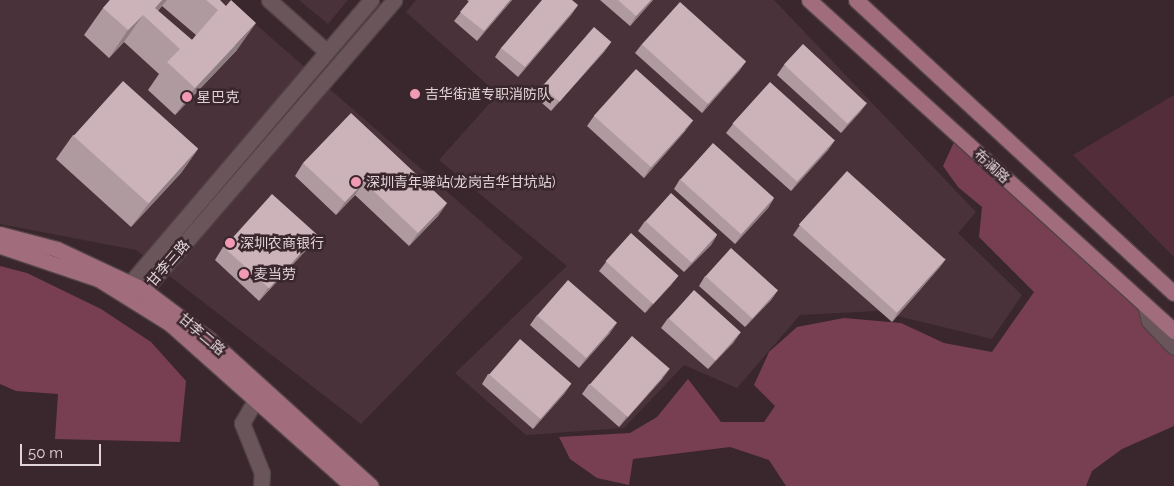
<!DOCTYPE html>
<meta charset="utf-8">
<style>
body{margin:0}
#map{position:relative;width:1174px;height:486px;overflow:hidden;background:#3a272d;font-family:Raleway,"Noto Sans SC",sans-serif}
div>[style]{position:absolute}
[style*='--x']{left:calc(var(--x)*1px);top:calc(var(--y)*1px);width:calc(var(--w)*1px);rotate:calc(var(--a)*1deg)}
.built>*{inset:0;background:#4a323a}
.green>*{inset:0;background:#532e3a}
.forest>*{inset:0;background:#783f52}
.roads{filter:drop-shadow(1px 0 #524347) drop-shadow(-1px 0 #524347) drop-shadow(0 1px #524347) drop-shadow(0 -1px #524347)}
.minor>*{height:15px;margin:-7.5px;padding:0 7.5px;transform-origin:7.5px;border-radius:7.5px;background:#6a555b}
.major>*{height:15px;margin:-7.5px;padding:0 7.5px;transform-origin:7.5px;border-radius:7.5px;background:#a16d7d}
.wall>*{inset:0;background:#af9a9f}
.shaded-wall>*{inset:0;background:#8e7d82}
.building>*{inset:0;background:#cbb3b9;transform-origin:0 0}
.dots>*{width:14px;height:14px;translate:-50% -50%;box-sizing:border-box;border:2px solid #3a272d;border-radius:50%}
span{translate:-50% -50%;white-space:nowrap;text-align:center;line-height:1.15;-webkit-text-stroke:5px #3a272d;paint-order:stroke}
.poi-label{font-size:14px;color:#e0d4d7}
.left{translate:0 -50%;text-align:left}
.street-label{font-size:14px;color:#e0d4d7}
.scale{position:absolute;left:20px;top:444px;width:81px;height:22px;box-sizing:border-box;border:2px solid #e0d4d7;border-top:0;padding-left:6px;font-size:15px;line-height:18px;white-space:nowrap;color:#e0d4d7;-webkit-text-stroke:4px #3a272d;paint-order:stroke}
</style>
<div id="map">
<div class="built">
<div style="clip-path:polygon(0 0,228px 0,523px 258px,361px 424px,136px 250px,0 224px)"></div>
<div style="clip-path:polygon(299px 0,348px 0,328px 24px)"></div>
<div style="clip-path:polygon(416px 0,774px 0,976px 212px,958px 233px,1022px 295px,992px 339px,877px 311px,800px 315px,737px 388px,684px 365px,624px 428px,526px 435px,455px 373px,567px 266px,439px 160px,498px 94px,406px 12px)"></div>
</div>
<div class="green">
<div style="clip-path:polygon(1174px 95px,1174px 257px,1073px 155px)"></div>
</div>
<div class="forest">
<div style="clip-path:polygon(955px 140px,1174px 338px,1174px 426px,1122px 449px,1092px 471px,1086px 486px,786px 486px,769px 460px,730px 447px,633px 459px,629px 485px,597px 478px,570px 459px,559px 437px,630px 433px,657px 417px,688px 379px,721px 422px,764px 422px,775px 406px,754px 385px,769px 352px,797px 327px,844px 318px,901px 323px,944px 343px,992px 352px,1034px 292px,979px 237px,982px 207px,958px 187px,943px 166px)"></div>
<div style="clip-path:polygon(0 266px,27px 273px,101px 309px,151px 342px,186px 381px,180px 442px,55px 439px,58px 394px,16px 391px,0 384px)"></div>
</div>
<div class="roads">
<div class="minor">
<div style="--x:269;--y:0;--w:75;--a:41.8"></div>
<div style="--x:371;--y:0;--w:370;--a:130.4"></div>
<div style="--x:131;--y:282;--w:15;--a:94"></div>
<div style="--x:130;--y:297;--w:16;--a:-27"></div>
<div style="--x:144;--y:290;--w:383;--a:-49.2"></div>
<div style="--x:1145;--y:305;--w:16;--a:76"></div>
<div style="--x:1149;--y:321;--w:36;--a:46"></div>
<div style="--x:256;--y:399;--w:28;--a:120"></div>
<div style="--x:242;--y:423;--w:54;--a:68.2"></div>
<div style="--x:262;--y:473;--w:13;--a:94"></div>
</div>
<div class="major">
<div style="--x:809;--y:0;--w:493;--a:42.2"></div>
<div style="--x:856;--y:0;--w:432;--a:42.7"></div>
<div style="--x:0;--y:234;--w:59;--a:14.7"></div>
<div style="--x:57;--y:249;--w:96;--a:25.2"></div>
<div style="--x:144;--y:290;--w:83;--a:37.1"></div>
<div style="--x:210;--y:340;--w:217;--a:42.2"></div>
<div style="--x:0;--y:246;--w:103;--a:18.6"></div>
<div style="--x:98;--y:279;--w:84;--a:31.8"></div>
<div style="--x:169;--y:323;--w:245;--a:41.7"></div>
</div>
</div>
<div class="wall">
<div style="clip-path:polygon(evenodd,110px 0,220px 0,237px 50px,175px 115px,148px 90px,159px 74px,124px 42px,109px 58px,84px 35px,103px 8px,110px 0,162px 6px,196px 35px,192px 40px,158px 11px,162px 6px)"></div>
<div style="clip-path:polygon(467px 0,512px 0,477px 41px,454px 21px,469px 2px)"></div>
<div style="clip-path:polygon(600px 0,653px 0,630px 26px)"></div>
<div style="clip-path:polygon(578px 5px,571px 15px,518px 77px,495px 57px,501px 48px)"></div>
<div style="clip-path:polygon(611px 42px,604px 52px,551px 111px,534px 96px,541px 86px)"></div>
<div style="clip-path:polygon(642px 44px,746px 61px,739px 71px,702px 113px,635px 53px)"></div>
<div style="clip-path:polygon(784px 65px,867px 103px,860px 112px,841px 133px,777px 75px)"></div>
<div style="clip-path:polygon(594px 116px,686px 130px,644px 178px,587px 126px)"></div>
<div style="clip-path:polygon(733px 124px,835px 140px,828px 150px,791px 191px,726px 133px)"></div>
<div style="clip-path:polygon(73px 135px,198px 149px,181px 173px,131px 227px,56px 159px)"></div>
<div style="clip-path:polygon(303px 163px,447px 203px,438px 216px,409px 246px,355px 195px,336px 215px,295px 176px)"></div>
<div style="clip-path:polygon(680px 179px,774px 198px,768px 208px,735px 244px,674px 189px)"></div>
<div style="clip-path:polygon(645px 221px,717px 235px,711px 245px,684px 272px,638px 231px)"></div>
<div style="clip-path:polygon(800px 225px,946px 259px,939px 268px,892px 322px,793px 235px)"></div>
<div style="clip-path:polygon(317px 235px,308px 248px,259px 301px,215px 260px,223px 247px)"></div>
<div style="clip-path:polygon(606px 262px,678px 276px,671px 285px,645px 313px,599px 271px)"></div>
<div style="clip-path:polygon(705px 276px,778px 290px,771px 300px,745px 327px,699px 286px)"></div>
<div style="clip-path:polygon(537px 315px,610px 333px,579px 368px,530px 325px)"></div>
<div style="clip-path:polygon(668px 318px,734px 342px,708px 369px,661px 328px)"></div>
<div style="clip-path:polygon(488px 374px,571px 384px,564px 394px,533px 429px,482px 384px)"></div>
<div style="clip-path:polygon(663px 378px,619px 427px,582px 394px,589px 384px)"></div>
</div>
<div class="shaded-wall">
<div style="clip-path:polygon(162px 0,167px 0,149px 21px,155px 8px)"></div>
<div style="clip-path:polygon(510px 0,512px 0,477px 41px,484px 31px)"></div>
<div style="clip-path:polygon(651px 0,653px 0,630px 26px,636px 16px)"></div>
<div style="clip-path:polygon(578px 5px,571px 15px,518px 77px,525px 67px)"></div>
<div style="clip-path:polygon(143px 15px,124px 42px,109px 58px,128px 30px)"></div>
<div style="clip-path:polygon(256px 23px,237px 50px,175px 115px,195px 88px)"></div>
<div style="clip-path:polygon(611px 42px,604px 52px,551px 111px,558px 102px)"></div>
<div style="clip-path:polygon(746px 61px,739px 71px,702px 113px,708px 103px)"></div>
<div style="clip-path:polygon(867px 103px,860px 112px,841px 133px,848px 123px)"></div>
<div style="clip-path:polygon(693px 121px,686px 130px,644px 178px,650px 168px)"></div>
<div style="clip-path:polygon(835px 140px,828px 150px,791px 191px,798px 181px)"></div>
<div style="clip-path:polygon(198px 149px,181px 173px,131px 227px,149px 203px)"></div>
<div style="clip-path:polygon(364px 182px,355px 195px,336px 215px,345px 202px)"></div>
<div style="clip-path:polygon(774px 198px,768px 208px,735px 244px,742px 234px)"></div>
<div style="clip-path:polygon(447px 203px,438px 216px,409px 246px,418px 233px)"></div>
<div style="clip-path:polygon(317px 235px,308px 248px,259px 301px,268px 288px)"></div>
<div style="clip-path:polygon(717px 235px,711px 245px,684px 272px,691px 263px)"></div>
<div style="clip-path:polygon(946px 259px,939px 268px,892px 322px,898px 312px)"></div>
<div style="clip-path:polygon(678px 276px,671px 285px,645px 313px,652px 303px)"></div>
<div style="clip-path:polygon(778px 290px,771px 300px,745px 327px,752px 318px)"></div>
<div style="clip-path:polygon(617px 323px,610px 333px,579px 368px,586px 358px)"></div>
<div style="clip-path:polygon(741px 332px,734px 342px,708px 369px,715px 360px)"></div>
<div style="clip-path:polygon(670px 369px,663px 378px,619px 427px,626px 417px)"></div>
<div style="clip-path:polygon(571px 384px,564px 394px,533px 429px,539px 420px)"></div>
</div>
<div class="building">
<div style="clip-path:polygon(110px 0,162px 0,155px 8px,192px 40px,218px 10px,206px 0,220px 0,226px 6px,231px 0,256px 23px,195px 88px,167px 62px,180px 49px,143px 15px,128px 30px,103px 8px)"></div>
<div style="clip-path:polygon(470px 0,510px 0,484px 31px,460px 12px)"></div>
<div style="clip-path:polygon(542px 0,572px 0,578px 5px,525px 67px,501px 48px)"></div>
<div style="clip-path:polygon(618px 0,651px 0,636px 16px)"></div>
<div style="left:680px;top:2px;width:89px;height:57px;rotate:42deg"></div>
<div style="left:594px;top:27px;width:23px;height:79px;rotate:41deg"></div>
<div style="left:803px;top:44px;width:87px;height:28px;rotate:43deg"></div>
<div style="left:636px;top:69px;width:77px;height:63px;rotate:42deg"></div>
<div style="left:123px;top:81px;width:101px;height:74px;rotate:42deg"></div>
<div style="left:770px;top:82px;width:87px;height:56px;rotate:42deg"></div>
<div style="clip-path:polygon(351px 113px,447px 203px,418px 233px,364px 182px,345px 202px,303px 163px)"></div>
<div style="left:713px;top:143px;width:82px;height:49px;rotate:42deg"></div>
<div style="left:847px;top:171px;width:132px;height:72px;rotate:42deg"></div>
<div style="left:671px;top:193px;width:62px;height:38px;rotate:42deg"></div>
<div style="left:272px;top:194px;width:61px;height:72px;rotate:42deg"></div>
<div style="left:631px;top:233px;width:64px;height:38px;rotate:42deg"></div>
<div style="left:731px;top:248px;width:63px;height:38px;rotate:42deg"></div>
<div style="left:568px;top:280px;width:65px;height:47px;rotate:41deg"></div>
<div style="left:694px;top:290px;width:63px;height:38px;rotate:42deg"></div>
<div style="left:632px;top:336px;width:50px;height:64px;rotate:41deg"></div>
<div style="left:520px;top:339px;width:68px;height:47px;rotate:41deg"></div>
</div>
<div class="dots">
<div style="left:415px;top:94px;background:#f19ab4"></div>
<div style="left:187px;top:97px;background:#f19ab4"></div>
<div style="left:356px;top:182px;background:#f19ab4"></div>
<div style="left:230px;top:243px;background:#f19ab4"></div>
<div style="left:244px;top:274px;background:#f19ab4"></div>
</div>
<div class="poi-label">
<span class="left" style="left:425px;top:94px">吉华街道专职消防队</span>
<span class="left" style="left:197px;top:97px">星巴克</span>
<span class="left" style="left:366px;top:182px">深圳青年驿站(龙岗吉华甘坑站)</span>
<span class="left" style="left:240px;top:243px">深圳农商银行</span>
<span class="left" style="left:254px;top:274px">麦当劳</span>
</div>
<div class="street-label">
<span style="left:992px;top:166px;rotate:42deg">布澜路</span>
<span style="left:168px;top:263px;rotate:-49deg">甘李三路</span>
<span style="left:202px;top:334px;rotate:40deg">甘李二路</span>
</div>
<div class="scale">50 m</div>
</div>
